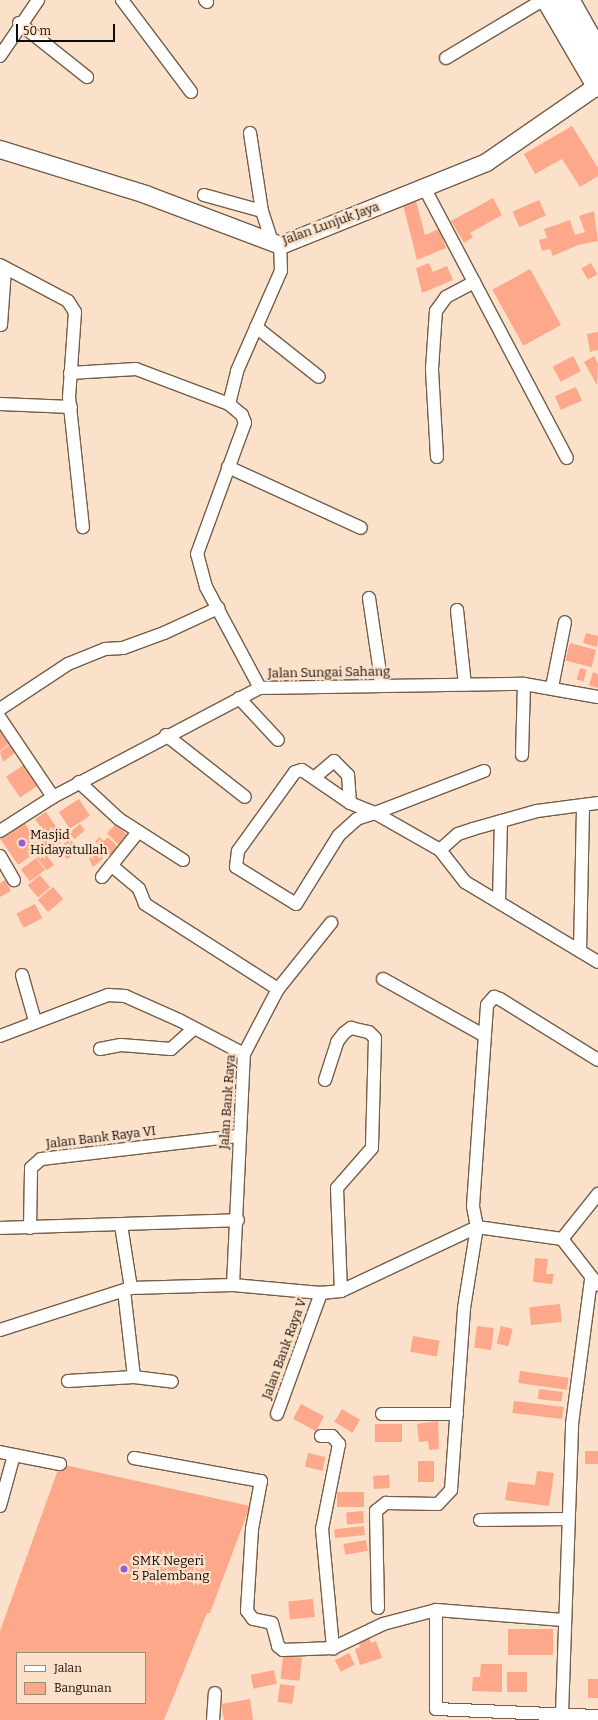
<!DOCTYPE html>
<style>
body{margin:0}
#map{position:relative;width:598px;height:1720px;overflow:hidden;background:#fbe1ca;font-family:Bitter,serif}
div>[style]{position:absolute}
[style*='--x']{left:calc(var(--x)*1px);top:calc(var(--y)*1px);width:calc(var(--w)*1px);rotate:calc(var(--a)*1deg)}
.building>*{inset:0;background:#fda88a;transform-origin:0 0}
.roads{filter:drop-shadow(1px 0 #745e49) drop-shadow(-1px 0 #745e49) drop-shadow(0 1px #745e49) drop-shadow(0 -1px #745e49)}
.street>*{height:12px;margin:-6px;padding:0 6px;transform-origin:6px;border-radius:6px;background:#fff}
.secondary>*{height:17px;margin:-8.5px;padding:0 8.5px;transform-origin:8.5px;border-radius:8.5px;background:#fff}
.highway>*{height:22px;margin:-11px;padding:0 11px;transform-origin:11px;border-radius:11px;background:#fff}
.dots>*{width:11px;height:11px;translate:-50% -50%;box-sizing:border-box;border:2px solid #fbe1ca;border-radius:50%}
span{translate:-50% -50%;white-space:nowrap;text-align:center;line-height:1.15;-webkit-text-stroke:4px #fbe1ca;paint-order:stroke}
.street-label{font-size:13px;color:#110903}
.poi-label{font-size:13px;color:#110903}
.left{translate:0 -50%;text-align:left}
.legend{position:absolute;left:16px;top:1652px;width:130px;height:52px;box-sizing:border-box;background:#fbe1ca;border:1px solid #9d8b7a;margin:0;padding:5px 7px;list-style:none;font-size:12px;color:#110903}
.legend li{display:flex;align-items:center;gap:8px;height:20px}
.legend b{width:20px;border:1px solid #9d8b7a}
.scale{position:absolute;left:16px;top:24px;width:99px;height:18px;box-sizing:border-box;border:2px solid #110903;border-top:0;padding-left:5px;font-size:12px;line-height:14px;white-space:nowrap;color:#110903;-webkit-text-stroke:3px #fbe1ca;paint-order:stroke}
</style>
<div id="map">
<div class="building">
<div style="clip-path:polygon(572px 126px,598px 168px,598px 176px,580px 187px,562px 159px,535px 174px,524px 154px)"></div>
<div style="clip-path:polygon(493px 198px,502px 215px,470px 233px,473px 237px,464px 243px,451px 221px)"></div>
<div style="left:539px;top:200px;width:17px;height:29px;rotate:66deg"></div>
<div style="clip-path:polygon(416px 201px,425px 235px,439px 229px,446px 248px,417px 260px,403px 205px)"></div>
<div style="clip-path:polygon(594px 211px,598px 241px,578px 245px,553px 256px,550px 249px,542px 251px,539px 240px,547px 238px,544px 229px,570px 220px,575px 235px,585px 232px,579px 216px)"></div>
<div style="clip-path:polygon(429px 263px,433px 272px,447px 266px,453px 280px,422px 293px,416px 268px)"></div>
<div style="left:591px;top:263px;width:13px;height:11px;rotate:61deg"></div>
<div style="left:530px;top:269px;width:64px;height:43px;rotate:61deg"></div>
<div style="clip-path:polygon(598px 332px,598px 350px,590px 352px,587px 334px)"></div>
<div style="left:573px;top:356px;width:17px;height:23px;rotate:62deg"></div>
<div style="clip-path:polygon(594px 356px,598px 364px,597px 385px,584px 362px)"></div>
<div style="left:576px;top:387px;width:15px;height:23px;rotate:67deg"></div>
<div style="clip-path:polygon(586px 633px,598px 636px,597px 647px,583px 643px)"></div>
<div style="left:570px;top:643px;width:27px;height:18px;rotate:15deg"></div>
<div style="left:580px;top:668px;width:7px;height:12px;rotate:16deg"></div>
<div style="clip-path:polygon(593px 672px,598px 674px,598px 688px,589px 685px)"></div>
<div style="clip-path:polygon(0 727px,13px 741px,0 751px)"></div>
<div style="clip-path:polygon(11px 744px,17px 751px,3px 762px,0 752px)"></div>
<div style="left:25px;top:764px;width:25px;height:23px;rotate:56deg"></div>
<div style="left:79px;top:799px;width:20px;height:24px;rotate:57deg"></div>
<div style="clip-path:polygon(46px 812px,59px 831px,43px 842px,36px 833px,42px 829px,35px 819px)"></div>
<div style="left:23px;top:821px;width:33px;height:29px;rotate:55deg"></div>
<div style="left:80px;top:824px;width:8px;height:14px;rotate:50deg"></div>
<div style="left:116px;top:824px;width:20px;height:13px;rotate:45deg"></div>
<div style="left:59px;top:833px;width:9px;height:20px;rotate:58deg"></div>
<div style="clip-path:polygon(99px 837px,104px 841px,108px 837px,118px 847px,110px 856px,95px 842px)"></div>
<div style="left:70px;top:839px;width:14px;height:15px;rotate:51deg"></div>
<div style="clip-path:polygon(100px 847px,107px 855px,93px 867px,87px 854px)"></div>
<div style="left:42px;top:850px;width:19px;height:9px;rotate:51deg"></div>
<div style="left:36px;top:858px;width:15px;height:19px;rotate:53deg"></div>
<div style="left:40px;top:875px;width:16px;height:16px;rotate:50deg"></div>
<div style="clip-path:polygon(5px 880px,11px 891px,0 897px,0 883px)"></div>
<div style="left:53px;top:887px;width:16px;height:20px;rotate:50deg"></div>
<div style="left:35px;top:904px;width:16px;height:21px;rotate:63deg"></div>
<div style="clip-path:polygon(535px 1258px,548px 1259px,546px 1274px,554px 1274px,552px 1284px,533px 1282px)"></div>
<div style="left:560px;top:1304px;width:18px;height:31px;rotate:84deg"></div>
<div style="left:477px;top:1326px;width:17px;height:22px;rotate:7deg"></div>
<div style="left:501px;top:1326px;width:12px;height:18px;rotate:14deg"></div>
<div style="left:413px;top:1336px;width:27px;height:16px;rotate:10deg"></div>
<div style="left:520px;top:1371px;width:49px;height:12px;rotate:8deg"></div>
<div style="left:539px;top:1389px;width:24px;height:10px;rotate:7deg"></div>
<div style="left:514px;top:1401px;width:50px;height:12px;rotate:7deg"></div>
<div style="left:301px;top:1404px;width:26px;height:17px;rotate:28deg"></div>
<div style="left:342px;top:1409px;width:21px;height:15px;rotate:31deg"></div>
<div style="clip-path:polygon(438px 1421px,439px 1449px,429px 1450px,428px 1441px,419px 1442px,417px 1424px)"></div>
<div style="left:375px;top:1424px;width:27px;height:18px"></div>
<div style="left:598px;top:1451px;width:13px;height:13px;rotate:90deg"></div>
<div style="left:308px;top:1453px;width:18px;height:14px;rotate:13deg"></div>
<div style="left:418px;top:1461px;width:16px;height:21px"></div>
<div style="clip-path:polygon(evenodd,60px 1464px,250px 1506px,210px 1613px,207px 1613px,164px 1720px,0 1720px,0 1631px,60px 1464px,17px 1653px,145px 1653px,145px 1703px,17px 1703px,17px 1653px)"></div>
<div style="clip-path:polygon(537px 1471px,554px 1473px,549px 1506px,505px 1500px,508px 1482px,535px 1485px)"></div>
<div style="left:389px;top:1475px;width:13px;height:16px;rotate:86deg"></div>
<div style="left:337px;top:1492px;width:27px;height:15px"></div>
<div style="left:363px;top:1511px;width:12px;height:17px;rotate:85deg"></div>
<div style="left:364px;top:1526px;width:9px;height:30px;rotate:84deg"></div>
<div style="left:366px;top:1540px;width:11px;height:23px;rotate:80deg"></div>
<div style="left:313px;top:1599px;width:18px;height:25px;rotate:84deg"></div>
<div style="left:508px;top:1629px;width:45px;height:26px"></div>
<div style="clip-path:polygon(369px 1637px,371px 1643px,376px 1641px,382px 1658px,360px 1665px,355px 1649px,360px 1647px,358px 1641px)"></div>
<div style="left:349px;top:1653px;width:13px;height:16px;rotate:63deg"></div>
<div style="left:283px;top:1656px;width:19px;height:23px;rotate:6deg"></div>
<div style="clip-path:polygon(481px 1664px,502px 1664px,502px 1692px,472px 1691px,473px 1677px,480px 1677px)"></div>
<div style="left:274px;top:1670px;width:14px;height:24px;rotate:78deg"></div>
<div style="left:507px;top:1672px;width:20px;height:20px"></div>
<div style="left:588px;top:1679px;width:10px;height:19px"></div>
<div style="left:280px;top:1684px;width:15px;height:18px;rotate:8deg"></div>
<div style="clip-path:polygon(250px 1699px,253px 1720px,224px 1720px,221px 1704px)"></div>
</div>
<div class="roads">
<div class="street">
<div style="--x:122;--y:0;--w:115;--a:53.1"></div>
<div style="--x:205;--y:0;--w:3;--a:45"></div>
<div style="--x:19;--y:23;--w:87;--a:38.5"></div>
<div style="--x:0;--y:56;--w:68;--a:-55.8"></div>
<div style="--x:446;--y:58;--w:113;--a:-30.9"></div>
<div style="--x:250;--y:133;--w:79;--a:81.3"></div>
<div style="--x:262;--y:211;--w:33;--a:72"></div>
<div style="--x:425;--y:189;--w:304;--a:62.2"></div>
<div style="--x:204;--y:195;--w:60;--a:15.4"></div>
<div style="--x:0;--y:265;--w:77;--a:27.9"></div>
<div style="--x:68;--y:301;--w:13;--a:58"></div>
<div style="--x:75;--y:312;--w:85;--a:94"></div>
<div style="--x:69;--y:397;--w:131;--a:83.9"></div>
<div style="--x:1;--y:325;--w:56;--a:-85.9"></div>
<div style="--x:256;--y:327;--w:80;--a:38.4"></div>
<div style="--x:70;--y:373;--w:66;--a:-3.5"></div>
<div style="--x:136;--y:369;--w:99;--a:20.6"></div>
<div style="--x:0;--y:404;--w:71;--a:2.4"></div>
<div style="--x:437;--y:457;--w:88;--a:-93.3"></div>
<div style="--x:432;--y:369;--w:58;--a:-86.1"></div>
<div style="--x:436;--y:311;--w:17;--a:-54"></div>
<div style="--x:446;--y:297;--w:32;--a:-28"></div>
<div style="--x:228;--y:467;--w:146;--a:24.6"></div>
<div style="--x:369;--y:598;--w:89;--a:81.6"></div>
<div style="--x:457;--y:610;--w:75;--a:83.9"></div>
<div style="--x:552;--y:687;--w:66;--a:-78.7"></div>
<div style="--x:260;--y:688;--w:115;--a:-118.1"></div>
<div style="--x:206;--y:587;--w:34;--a:-105"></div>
<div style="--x:197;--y:554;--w:140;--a:-69.9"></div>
<div style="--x:245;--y:423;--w:9;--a:-111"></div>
<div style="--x:242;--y:415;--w:17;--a:-140"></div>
<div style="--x:229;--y:404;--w:34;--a:-76"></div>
<div style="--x:237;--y:371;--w:109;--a:-66.3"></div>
<div style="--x:281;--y:271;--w:26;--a:-92"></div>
<div style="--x:239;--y:698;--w:57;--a:47.1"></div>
<div style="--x:0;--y:709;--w:82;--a:-33.5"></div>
<div style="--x:68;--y:664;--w:40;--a:-22"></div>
<div style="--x:105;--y:649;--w:18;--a:-3"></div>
<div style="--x:123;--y:648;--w:44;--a:-20.1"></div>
<div style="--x:164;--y:633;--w:60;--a:-24.8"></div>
<div style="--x:0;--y:718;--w:95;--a:56.1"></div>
<div style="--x:166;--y:735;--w:100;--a:38.1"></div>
<div style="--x:522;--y:755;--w:71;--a:-88.4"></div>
<div style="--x:484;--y:771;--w:117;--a:158.9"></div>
<div style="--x:375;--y:813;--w:19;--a:162"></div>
<div style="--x:357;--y:819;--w:24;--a:138"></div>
<div style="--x:339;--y:835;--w:81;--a:121.9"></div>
<div style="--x:296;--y:904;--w:70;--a:-148.3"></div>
<div style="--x:236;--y:867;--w:16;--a:-83"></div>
<div style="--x:238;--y:851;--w:97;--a:-54.2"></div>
<div style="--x:295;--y:772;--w:7;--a:-16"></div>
<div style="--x:302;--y:770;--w:58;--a:34.5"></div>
<div style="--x:350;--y:803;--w:27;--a:22"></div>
<div style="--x:375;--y:813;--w:75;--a:29.6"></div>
<div style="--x:440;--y:850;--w:41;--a:52"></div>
<div style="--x:465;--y:882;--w:155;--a:31"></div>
<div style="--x:315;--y:777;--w:25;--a:-40"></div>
<div style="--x:334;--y:761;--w:20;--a:45"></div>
<div style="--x:348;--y:775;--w:28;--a:86"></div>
<div style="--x:79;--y:782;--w:54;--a:42.8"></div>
<div style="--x:119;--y:819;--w:76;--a:32.6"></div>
<div style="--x:0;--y:831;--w:63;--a:-32.7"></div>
<div style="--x:53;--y:797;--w:234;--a:-27.8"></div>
<div style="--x:260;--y:688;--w:264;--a:-0.9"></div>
<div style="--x:524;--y:684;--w:75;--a:10"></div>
<div style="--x:440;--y:850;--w:24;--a:-42"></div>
<div style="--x:458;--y:834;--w:16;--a:-18"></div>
<div style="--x:473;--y:829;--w:66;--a:-15.7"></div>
<div style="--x:537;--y:811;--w:62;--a:-7.5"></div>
<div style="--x:0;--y:856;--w:28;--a:60"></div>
<div style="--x:112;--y:866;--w:35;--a:40"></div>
<div style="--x:139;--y:889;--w:16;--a:68"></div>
<div style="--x:145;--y:904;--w:158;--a:32.6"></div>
<div style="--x:102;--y:877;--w:58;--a:-51.3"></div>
<div style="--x:499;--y:901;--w:80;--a:-88.6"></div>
<div style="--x:580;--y:951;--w:146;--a:-88.8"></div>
<div style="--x:22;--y:975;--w:48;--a:74.2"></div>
<div style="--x:383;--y:979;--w:115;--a:29.2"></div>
<div style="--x:0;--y:1036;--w:116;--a:-20.8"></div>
<div style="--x:108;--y:995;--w:17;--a:3"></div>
<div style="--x:125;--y:996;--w:59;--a:24"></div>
<div style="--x:179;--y:1020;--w:73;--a:27.6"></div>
<div style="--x:100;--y:1049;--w:21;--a:-11"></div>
<div style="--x:121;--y:1045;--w:50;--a:4.6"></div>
<div style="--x:171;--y:1049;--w:30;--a:-42"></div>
<div style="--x:325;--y:1080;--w:40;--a:-72"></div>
<div style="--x:337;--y:1042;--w:11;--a:-52"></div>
<div style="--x:344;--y:1033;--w:9;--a:-36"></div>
<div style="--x:351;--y:1028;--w:18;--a:13"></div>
<div style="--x:369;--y:1032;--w:8;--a:45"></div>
<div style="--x:375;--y:1038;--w:110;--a:91.6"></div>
<div style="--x:372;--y:1148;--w:53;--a:131.2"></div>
<div style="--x:337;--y:1188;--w:103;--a:87.8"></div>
<div style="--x:121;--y:1225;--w:64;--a:81"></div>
<div style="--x:0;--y:1228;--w:238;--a:-1.9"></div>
<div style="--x:30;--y:1228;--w:60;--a:-89"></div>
<div style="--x:31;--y:1168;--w:13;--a:-42"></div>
<div style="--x:41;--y:1159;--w:198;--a:-6.7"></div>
<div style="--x:562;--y:1239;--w:58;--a:-51.3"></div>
<div style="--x:233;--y:1285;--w:231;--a:-87.3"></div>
<div style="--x:244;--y:1054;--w:73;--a:-62.4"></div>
<div style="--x:278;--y:989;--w:85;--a:-51.2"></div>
<div style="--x:0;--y:1330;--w:138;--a:-17.8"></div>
<div style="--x:131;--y:1288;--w:102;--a:-1.7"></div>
<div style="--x:233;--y:1285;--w:88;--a:5.2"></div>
<div style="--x:321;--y:1293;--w:20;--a:-6"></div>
<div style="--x:341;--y:1291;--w:150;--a:-25.2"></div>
<div style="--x:477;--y:1227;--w:86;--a:8"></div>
<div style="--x:562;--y:1239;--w:58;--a:52"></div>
<div style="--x:134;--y:1377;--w:38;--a:7"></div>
<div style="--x:68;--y:1381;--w:66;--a:-3.5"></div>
<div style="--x:134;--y:1377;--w:87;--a:-96.6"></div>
<div style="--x:277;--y:1414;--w:129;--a:-70"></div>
<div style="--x:382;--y:1414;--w:75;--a:0"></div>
<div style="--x:321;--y:1436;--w:11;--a:0"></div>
<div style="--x:332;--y:1436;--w:11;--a:49"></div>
<div style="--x:339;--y:1444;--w:87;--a:101.3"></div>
<div style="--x:322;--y:1529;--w:120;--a:84.7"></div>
<div style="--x:0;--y:1452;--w:14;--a:12"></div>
<div style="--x:14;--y:1455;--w:53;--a:105.4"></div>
<div style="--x:14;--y:1455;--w:47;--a:11.1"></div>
<div style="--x:134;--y:1458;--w:129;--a:10.3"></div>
<div style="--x:261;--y:1481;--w:49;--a:100.6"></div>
<div style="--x:252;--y:1529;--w:82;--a:93.5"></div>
<div style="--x:247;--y:1611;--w:10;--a:53"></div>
<div style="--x:253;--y:1619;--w:19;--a:12"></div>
<div style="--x:272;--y:1623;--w:24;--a:75"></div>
<div style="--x:278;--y:1646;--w:6;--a:39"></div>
<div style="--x:283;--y:1650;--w:50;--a:-2.3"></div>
<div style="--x:333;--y:1648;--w:55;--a:-25.6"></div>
<div style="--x:383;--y:1624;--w:55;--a:-14.8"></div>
<div style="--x:436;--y:1610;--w:128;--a:4.5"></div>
<div style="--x:480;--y:1520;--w:86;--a:-0.7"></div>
<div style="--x:378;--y:1608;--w:97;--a:-91.2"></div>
<div style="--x:376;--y:1511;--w:13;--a:-39"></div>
<div style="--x:386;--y:1503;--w:52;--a:1.1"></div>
<div style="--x:438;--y:1504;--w:19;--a:-47"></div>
<div style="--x:451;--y:1490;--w:182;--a:-85.9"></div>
<div style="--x:464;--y:1308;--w:82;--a:-80.9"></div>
<div style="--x:477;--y:1227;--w:21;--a:-101"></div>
<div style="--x:473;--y:1206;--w:201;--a:-86"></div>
<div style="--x:487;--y:1005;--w:11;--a:-49"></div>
<div style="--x:494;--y:997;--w:6;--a:18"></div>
<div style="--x:500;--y:999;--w:115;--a:31.9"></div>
<div style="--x:436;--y:1610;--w:99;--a:90"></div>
<div style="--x:436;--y:1709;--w:162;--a:2.5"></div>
<div style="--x:562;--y:1714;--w:290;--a:-88"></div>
<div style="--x:572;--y:1424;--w:146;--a:-82.5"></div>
<div style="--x:213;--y:1720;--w:27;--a:-86"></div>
</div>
<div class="secondary">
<div style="--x:0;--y:149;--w:152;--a:17.2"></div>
<div style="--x:145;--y:194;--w:144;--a:20.7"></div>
<div style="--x:280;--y:245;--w:222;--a:-21.9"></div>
<div style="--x:486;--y:162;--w:135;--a:-34.7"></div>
</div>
<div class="highway">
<div style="--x:548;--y:0;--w:99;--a:59.8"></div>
<div style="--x:568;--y:0;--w:61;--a:60.5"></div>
</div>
</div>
<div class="dots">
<div style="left:22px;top:843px;background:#905ed8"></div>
<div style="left:124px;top:1569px;background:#905ed8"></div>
</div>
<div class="street-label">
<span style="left:331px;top:224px;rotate:-20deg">Jalan Lunjuk Jaya</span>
<span style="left:329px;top:673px;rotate:-1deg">Jalan Sungai Sahang</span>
<span style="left:228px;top:1102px;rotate:-86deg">Jalan Bank Raya</span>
<span style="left:101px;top:1138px;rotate:-7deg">Jalan Bank Raya VI</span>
<span style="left:285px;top:1349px;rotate:-70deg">Jalan Bank Raya V</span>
</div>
<div class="poi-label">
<span class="left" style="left:30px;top:843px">Masjid<br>Hidayatullah</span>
<span class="left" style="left:132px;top:1569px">SMK Negeri<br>5 Palembang</span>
</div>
<ul class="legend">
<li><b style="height:5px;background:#fff"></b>Jalan</li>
<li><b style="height:11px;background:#fda88a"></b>Bangunan</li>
</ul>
<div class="scale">50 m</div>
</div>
